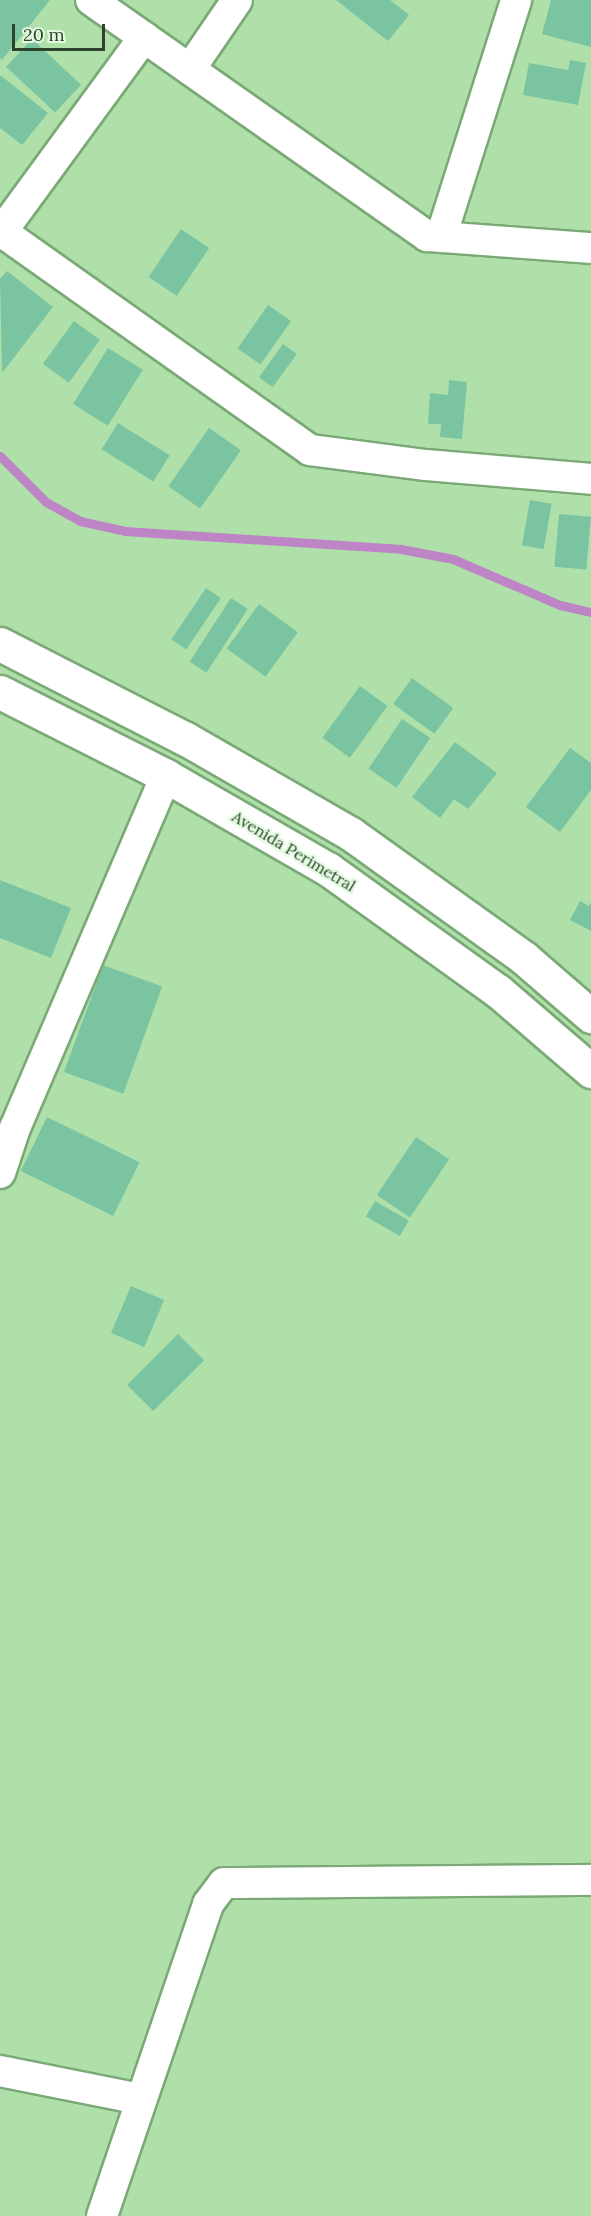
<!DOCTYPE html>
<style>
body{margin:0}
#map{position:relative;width:591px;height:2216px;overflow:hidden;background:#afe0aa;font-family:Lora,serif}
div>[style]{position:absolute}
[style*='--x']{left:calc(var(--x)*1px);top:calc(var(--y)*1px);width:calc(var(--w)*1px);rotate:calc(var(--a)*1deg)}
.stream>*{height:9px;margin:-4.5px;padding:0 4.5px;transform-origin:4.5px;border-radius:4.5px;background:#be85c6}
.building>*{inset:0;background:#7bc4a1;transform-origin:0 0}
.roads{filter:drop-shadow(2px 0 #7aa976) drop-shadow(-2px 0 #7aa976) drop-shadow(0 2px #7aa976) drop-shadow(0 -2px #7aa976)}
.minor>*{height:30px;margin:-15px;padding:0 15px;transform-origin:15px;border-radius:15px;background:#fff}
.primary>*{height:33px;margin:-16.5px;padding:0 16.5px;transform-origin:16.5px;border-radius:16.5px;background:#fff}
span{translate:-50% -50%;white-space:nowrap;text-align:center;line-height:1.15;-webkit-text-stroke:4.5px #e1fade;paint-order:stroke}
.street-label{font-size:16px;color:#2e422c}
.scale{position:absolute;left:12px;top:24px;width:93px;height:27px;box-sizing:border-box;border:3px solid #2e422c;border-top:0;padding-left:8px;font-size:18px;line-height:21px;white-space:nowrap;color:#2e422c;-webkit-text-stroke:4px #e1fade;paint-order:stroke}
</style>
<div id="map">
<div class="stream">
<div style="--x:0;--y:456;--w:65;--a:45"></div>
<div style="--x:46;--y:502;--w:39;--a:29"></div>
<div style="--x:80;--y:521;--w:46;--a:12.5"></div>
<div style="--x:125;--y:531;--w:277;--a:3.7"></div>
<div style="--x:401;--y:549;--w:53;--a:10.9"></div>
<div style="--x:453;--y:559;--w:116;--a:23.3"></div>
<div style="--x:560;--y:605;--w:32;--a:13"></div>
</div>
<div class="building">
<div style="clip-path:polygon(0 0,50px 0,2px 60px,0 58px)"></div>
<div style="clip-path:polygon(336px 0,390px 0,409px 15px,388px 41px)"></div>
<div style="clip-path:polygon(551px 0,591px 0,591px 47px,542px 34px)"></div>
<div style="left:32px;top:39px;width:67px;height:38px;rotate:43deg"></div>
<div style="clip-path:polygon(570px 60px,586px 63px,578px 105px,523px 95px,529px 63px,568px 70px)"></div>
<div style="clip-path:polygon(0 75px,48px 113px,22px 145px,0 128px)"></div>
<div style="left:181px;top:229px;width:34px;height:58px;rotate:34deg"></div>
<div style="clip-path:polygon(7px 271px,53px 307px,2px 373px,0 279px)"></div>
<div style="left:268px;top:305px;width:28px;height:53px;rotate:35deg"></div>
<div style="left:74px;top:321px;width:32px;height:53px;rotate:36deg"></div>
<div style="left:283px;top:344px;width:17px;height:41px;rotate:36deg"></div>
<div style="left:108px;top:348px;width:41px;height:66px;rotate:32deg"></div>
<div style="clip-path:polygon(449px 380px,467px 382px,462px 439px,440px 437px,441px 424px,428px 424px,430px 393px,448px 395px)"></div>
<div style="left:118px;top:423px;width:61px;height:31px;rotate:32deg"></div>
<div style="left:209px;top:428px;width:39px;height:71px;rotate:35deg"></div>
<div style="left:530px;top:500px;width:22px;height:46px;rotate:10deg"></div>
<div style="left:559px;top:514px;width:32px;height:53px;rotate:5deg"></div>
<div style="left:206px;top:588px;width:18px;height:62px;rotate:34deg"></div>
<div style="left:231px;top:598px;width:20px;height:76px;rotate:33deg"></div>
<div style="left:259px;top:604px;width:48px;height:55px;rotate:36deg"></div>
<div style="left:412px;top:678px;width:51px;height:32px;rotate:36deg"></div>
<div style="left:360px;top:686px;width:34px;height:64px;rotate:36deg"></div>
<div style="left:402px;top:719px;width:34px;height:60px;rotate:34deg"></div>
<div style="clip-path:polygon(455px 742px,497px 773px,468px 809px,454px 799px,440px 818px,412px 797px)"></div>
<div style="clip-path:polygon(570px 748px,591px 763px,591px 790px,560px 832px,526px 807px)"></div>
<div style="clip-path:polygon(0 880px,71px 908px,51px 958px,0 938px)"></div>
<div style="clip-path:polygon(580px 901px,589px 906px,591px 902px,591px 931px,570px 920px)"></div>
<div style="left:103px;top:965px;width:63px;height:114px;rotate:20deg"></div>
<div style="left:47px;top:1117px;width:103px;height:60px;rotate:26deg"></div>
<div style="left:416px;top:1137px;width:40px;height:70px;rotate:34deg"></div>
<div style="left:375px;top:1201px;width:39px;height:18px;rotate:30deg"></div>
<div style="left:131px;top:1286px;width:36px;height:51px;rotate:23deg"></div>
<div style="left:178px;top:1334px;width:37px;height:72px;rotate:45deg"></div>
</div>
<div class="roads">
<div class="minor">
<div style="--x:91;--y:0;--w:411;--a:35.1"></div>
<div style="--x:427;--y:236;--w:164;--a:4.2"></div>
<div style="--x:190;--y:69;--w:83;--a:-55.7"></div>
<div style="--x:2;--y:232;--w:377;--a:35.3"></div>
<div style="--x:310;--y:450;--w:117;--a:7.4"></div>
<div style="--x:426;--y:465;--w:166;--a:4.8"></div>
<div style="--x:0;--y:234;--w:244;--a:-53.8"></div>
<div style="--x:441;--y:237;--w:249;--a:-72.4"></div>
<div style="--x:0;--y:1173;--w:47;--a:-71.6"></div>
<div style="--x:15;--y:1128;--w:383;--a:-66.8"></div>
<div style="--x:0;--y:2071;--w:143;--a:11.3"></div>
<div style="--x:102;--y:2216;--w:330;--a:-71.2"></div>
<div style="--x:208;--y:1904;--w:26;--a:-53"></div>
<div style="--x:224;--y:1883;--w:367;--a:-0.5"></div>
</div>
<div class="primary">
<div style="--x:0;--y:644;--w:209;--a:27.1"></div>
<div style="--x:186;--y:739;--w:190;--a:29.9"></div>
<div style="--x:351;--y:834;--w:213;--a:35.6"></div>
<div style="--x:524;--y:958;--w:89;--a:40.9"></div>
<div style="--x:0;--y:692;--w:186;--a:26.8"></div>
<div style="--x:166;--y:776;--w:187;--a:29.9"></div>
<div style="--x:328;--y:869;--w:209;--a:35.7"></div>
<div style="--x:498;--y:991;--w:123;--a:40.7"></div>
</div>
</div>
<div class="street-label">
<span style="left:294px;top:851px;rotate:31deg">Avenida Perimetral</span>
</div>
<div class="scale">20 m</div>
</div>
